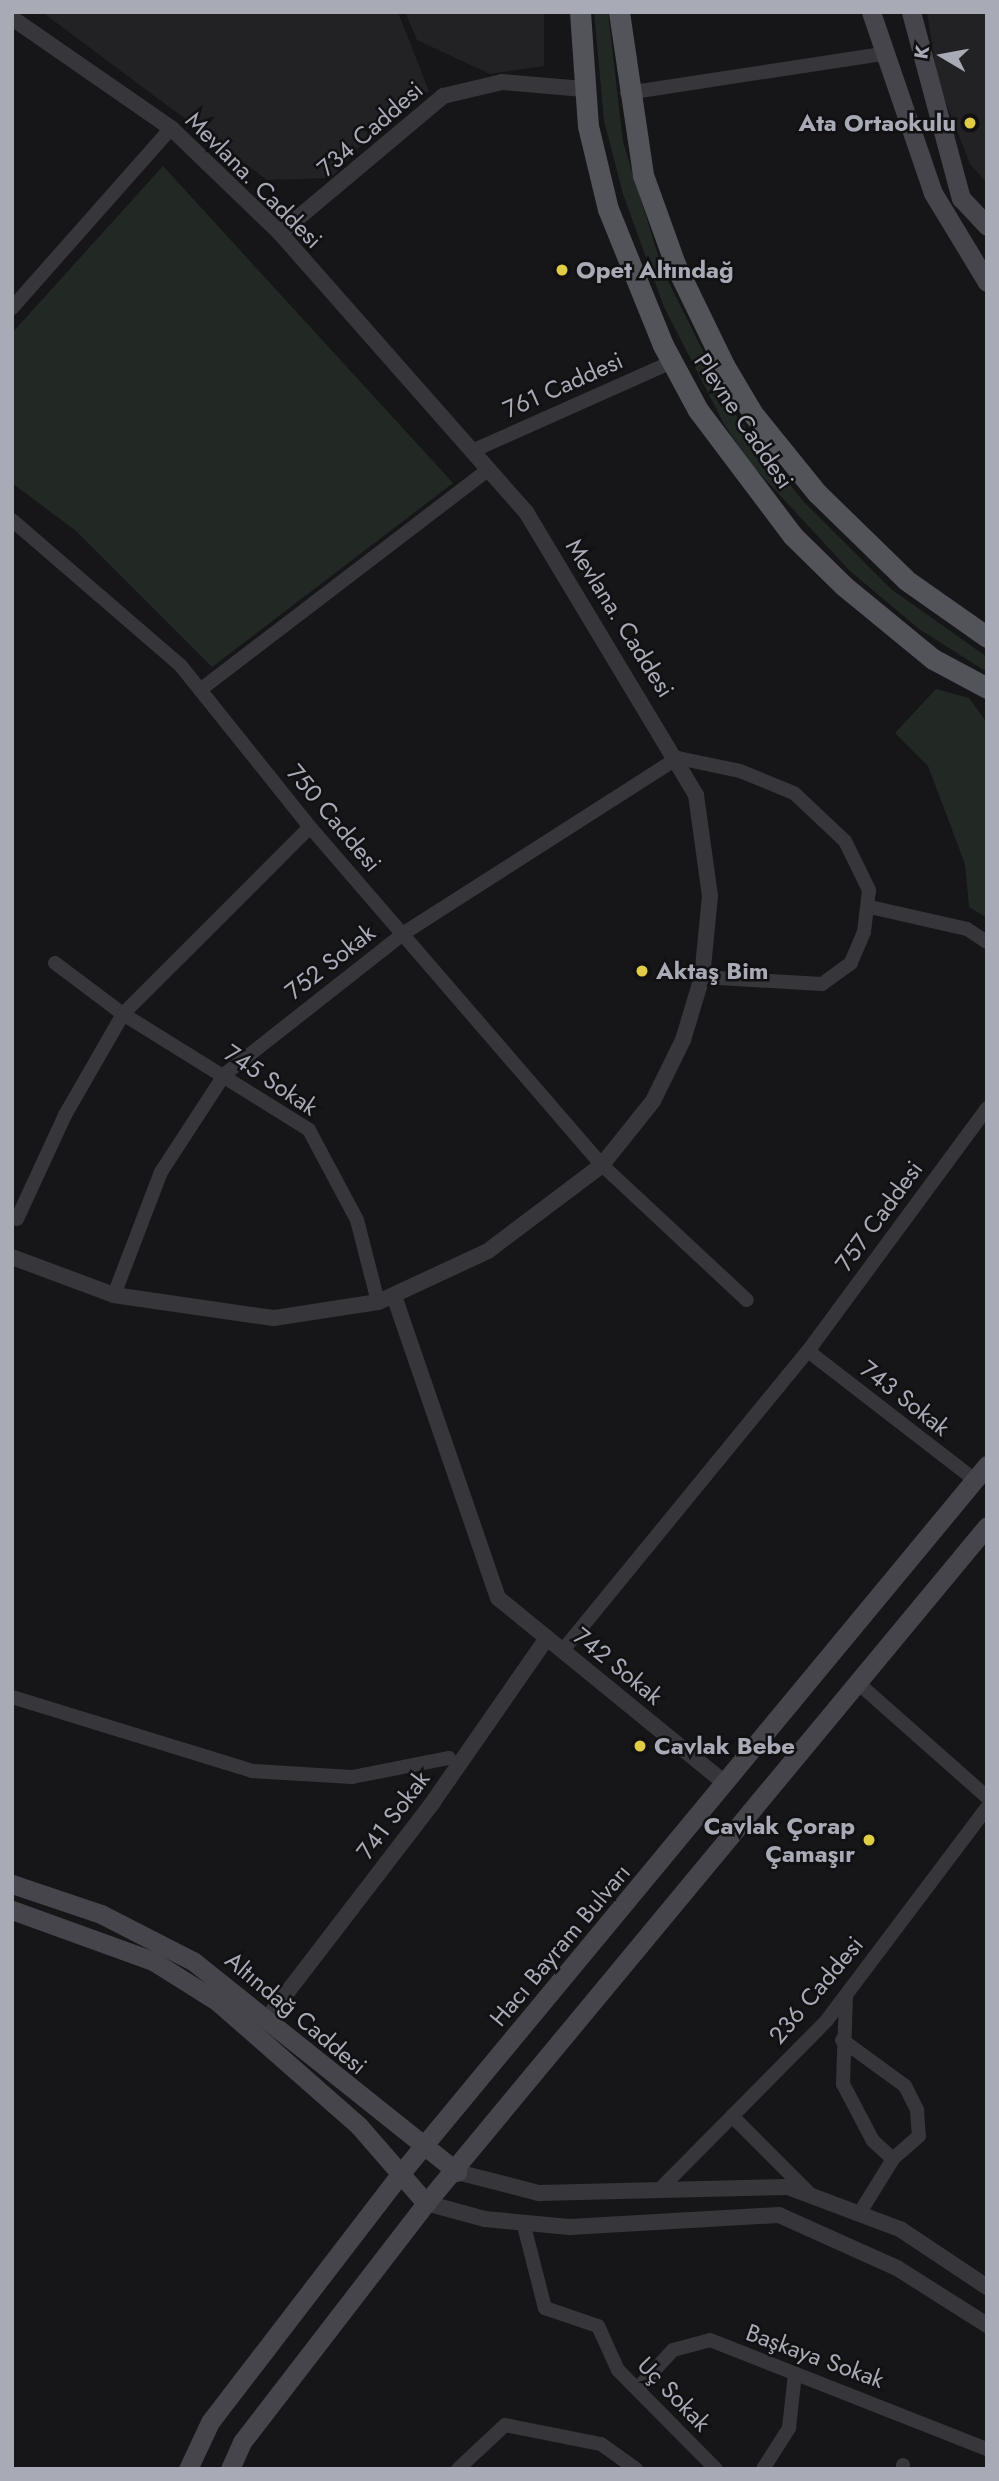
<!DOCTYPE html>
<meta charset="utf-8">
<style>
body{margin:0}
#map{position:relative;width:999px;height:2481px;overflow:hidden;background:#161517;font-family:Jost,sans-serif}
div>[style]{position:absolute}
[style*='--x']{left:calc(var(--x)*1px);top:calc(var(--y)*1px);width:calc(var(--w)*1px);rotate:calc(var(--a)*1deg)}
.built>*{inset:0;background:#222124}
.green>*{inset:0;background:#222924}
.minor>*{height:14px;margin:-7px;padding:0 7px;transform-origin:7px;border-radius:7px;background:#37373b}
.tertiary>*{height:16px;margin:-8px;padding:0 8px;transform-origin:8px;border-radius:8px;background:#37373b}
.secondary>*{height:19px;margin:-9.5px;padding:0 9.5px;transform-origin:9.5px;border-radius:9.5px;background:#45454b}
.primary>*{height:21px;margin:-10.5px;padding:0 10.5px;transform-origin:10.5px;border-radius:10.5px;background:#53535a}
.dots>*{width:19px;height:19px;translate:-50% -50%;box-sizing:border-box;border:4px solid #111012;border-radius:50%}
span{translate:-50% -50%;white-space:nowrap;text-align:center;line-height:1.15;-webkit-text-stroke:5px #111012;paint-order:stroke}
.poi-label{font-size:24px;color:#a8aab6;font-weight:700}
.right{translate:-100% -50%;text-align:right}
.left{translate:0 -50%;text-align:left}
.street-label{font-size:24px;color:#a8aab6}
.frame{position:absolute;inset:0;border:14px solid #a8aab6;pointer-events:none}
.north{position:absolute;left:908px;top:21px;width:70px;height:70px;-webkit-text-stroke:5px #111012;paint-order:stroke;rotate:280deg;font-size:19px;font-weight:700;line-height:28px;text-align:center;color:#a8aab6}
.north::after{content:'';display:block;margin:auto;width:24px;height:32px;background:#a8aab6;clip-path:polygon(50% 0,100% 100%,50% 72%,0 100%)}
</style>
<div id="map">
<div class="built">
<div style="clip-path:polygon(42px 12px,398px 12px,429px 91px,384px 120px,331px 178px,267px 180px)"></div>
<div style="clip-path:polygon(405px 12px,544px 12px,544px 66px,490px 74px,417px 40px)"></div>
<div style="clip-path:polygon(927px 12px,987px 12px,987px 183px,970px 164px,938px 83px)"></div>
</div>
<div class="green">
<div style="clip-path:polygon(594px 12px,608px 12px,623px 142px,663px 271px,734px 413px,803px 501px,891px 589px,987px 657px,987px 672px,919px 629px,850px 571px,750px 463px,724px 424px,664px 307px,623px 194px,604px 121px)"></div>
<div style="clip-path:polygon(163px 166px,453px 483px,212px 667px,76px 531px,12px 483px,12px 333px)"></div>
<div style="clip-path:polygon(936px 689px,969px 698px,987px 723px,987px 918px,969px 907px,965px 864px,928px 766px,895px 733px)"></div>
</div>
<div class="minor">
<div style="--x:627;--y:93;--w:258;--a:-8.7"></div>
<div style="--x:12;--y:308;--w:240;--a:-48.5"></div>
<div style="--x:472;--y:451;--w:219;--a:-24"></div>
<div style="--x:12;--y:520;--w:223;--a:40.8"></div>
<div style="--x:181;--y:666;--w:206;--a:51.3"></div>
<div style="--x:310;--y:827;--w:447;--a:49.2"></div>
<div style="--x:602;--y:1165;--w:198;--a:43"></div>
<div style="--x:200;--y:690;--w:364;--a:-37.4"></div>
<div style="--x:870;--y:907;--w:99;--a:12.8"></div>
<div style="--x:967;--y:929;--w:24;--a:33"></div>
<div style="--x:55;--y:963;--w:85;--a:36.9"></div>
<div style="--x:123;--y:1014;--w:219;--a:31.9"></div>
<div style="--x:309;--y:1130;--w:102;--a:61.9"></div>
<div style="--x:357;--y:1220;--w:85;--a:75.6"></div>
<div style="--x:17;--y:1219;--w:115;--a:-65.2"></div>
<div style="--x:65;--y:1115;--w:116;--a:-60.1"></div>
<div style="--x:123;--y:1014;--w:264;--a:-45"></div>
<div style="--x:114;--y:1295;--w:132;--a:-69.1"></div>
<div style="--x:161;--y:1172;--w:117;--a:-56.9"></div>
<div style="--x:225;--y:1074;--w:228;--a:-38.2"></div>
<div style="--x:404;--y:933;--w:325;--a:-32.6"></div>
<div style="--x:678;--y:758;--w:63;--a:11.8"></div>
<div style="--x:740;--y:771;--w:58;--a:22.2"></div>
<div style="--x:794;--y:793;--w:70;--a:43.3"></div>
<div style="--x:845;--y:841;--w:55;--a:63.9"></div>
<div style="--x:869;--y:890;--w:42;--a:96.8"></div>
<div style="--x:864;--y:932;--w:34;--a:113"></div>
<div style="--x:851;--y:963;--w:36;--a:144"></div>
<div style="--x:822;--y:984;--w:120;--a:-176.7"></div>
<div style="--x:808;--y:1351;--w:211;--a:37.7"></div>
<div style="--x:563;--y:1650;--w:387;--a:-50.7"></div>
<div style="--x:808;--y:1351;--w:302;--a:-53.6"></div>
<div style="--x:858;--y:1683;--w:172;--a:41.5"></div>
<div style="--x:12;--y:1697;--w:251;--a:17.1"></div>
<div style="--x:252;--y:1771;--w:100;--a:3.4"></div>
<div style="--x:352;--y:1777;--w:99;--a:-11.1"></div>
<div style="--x:846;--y:1997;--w:87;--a:92"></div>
<div style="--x:843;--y:2084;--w:64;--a:62.2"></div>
<div style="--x:873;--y:2141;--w:27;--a:42"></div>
<div style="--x:893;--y:2159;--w:65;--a:121.7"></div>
<div style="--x:842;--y:2040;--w:78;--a:36.1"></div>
<div style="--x:905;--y:2086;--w:27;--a:63"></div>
<div style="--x:917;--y:2110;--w:26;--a:86"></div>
<div style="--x:919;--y:2136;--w:35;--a:139"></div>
<div style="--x:732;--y:2116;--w:110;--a:45"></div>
<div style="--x:664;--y:2185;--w:232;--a:-45.3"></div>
<div style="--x:827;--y:2020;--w:266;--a:-53"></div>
<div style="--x:523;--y:2222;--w:89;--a:75.7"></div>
<div style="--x:545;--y:2308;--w:56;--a:18.8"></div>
<div style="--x:598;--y:2326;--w:48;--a:65.6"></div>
<div style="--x:618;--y:2370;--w:139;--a:45.3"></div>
<div style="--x:638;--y:2388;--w:52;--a:-47.4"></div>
<div style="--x:673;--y:2350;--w:38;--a:-15"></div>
<div style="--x:710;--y:2340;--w:298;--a:21.5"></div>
<div style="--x:903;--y:2465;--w:4;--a:90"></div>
<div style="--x:458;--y:2469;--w:64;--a:-43.1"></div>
<div style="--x:505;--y:2425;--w:98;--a:11.2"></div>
<div style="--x:601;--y:2444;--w:43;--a:35.5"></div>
<div style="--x:763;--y:2469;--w:49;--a:-57.6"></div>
<div style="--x:789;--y:2428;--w:54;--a:-83.7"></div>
</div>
<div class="tertiary">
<div style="--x:12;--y:18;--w:193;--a:34.7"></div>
<div style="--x:171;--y:128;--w:151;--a:43.9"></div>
<div style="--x:280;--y:233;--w:372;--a:48.6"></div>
<div style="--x:526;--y:512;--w:330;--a:59"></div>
<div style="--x:696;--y:795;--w:102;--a:82.1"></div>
<div style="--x:710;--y:896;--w:81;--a:95.6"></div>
<div style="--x:702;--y:977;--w:66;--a:106.8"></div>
<div style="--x:683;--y:1040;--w:68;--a:116.2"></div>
<div style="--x:653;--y:1101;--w:82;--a:128.6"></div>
<div style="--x:602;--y:1165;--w:143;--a:143"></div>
<div style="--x:488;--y:1251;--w:121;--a:155.1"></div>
<div style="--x:378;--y:1302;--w:106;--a:171.3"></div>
<div style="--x:273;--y:1318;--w:161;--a:-171.8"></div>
<div style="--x:114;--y:1295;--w:109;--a:-159.6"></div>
<div style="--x:280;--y:233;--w:213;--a:-40"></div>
<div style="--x:443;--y:96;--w:61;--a:-13.3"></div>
<div style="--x:502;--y:82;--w:82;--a:4.9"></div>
<div style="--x:394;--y:1296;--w:319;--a:71"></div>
<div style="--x:498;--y:1598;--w:293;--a:39.2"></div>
<div style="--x:269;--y:2016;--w:270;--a:-52.5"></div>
<div style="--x:433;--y:1802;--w:200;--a:-55.2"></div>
<div style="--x:457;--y:2172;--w:85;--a:14.4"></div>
<div style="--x:539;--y:2193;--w:249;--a:-1.4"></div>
<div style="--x:788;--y:2187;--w:120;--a:20.6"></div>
<div style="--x:900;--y:2229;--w:105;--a:33.7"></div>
<div style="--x:426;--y:2203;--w:61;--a:15.2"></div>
<div style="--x:485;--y:2219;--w:85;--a:5.4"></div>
<div style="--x:570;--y:2227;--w:209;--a:-3.3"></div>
<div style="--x:779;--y:2215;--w:129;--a:24.2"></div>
<div style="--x:897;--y:2268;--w:107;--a:32.3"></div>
</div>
<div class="secondary">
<div style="--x:871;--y:12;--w:191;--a:71.1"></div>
<div style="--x:933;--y:193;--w:104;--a:58.8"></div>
<div style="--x:911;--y:12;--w:193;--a:75"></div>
<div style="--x:961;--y:198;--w:38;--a:47"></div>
<div style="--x:12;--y:1884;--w:94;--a:18.6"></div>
<div style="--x:101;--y:1914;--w:103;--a:27.1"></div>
<div style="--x:193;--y:1961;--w:338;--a:38.6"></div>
<div style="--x:12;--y:1910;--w:150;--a:19.9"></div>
<div style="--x:153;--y:1961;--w:77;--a:32.2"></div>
<div style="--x:218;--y:2002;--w:188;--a:41.3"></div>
<div style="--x:359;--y:2126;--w:102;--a:49"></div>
<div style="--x:188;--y:2469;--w:52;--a:-64.9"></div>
<div style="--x:210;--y:2422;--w:314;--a:-52.5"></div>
<div style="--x:401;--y:2173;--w:919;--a:-50.39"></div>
<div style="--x:230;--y:2469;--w:30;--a:-66"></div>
<div style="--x:242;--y:2442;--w:302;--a:-52.4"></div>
<div style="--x:426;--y:2203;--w:879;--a:-50.35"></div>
</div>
<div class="primary">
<div style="--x:580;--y:12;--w:114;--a:86"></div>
<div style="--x:588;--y:126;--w:85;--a:76.5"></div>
<div style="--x:608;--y:209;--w:147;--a:68"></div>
<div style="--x:663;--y:345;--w:74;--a:61.7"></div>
<div style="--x:698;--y:410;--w:158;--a:53"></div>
<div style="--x:793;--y:536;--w:71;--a:44.4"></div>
<div style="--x:844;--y:586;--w:115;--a:39.4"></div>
<div style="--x:933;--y:659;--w:61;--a:28.2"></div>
<div style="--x:619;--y:12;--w:165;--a:81.6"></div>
<div style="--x:643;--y:175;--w:95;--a:70.2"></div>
<div style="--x:675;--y:264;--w:112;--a:64.1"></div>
<div style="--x:724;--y:365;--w:57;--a:59.4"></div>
<div style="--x:753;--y:414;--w:102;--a:51"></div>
<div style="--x:817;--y:493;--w:124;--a:44.3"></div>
<div style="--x:906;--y:580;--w:99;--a:35.1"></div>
</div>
<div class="dots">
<div style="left:970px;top:123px;background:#e0cd45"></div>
<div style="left:562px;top:270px;background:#e0cd45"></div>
<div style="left:642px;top:971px;background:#e0cd45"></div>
<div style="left:640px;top:1746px;background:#e0cd45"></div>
<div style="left:869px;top:1840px;background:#e0cd45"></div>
</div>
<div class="poi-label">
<span class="right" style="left:956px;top:123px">Ata Ortaokulu</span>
<span class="left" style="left:576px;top:270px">Opet Altındağ</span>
<span class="left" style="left:656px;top:971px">Aktaş Bim</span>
<span class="left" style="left:654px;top:1746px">Cavlak Bebe</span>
<span class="right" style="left:855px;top:1840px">Cavlak Çorap<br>Çamaşır</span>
</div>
<div class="street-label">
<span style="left:370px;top:129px;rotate:-41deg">734 Caddesi</span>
<span style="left:254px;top:180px;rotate:45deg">Mevlana. Caddesi</span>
<span style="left:563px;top:385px;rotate:-24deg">761 Caddesi</span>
<span style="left:744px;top:421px;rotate:56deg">Plevne Caddesi</span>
<span style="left:620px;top:618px;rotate:58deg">Mevlana. Caddesi</span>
<span style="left:334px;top:818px;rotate:50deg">750 Caddesi</span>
<span style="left:330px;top:962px;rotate:-38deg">752 Sokak</span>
<span style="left:271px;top:1080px;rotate:34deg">745 Sokak</span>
<span style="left:879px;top:1216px;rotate:-54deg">757 Caddesi</span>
<span style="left:905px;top:1398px;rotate:38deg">743 Sokak</span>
<span style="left:618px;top:1666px;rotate:39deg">742 Sokak</span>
<span style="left:393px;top:1815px;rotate:-53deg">741 Sokak</span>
<span style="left:560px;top:1945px;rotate:-50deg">Hacı Bayram Bulvarı</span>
<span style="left:816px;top:1990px;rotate:-50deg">236 Caddesi</span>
<span style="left:296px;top:2013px;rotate:40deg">Altındağ Caddesi</span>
<span style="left:815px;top:2356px;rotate:20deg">Başkaya Sokak</span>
<span style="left:674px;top:2394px;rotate:46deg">Uç Sokak</span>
</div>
<div class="frame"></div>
<div class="north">K</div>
</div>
